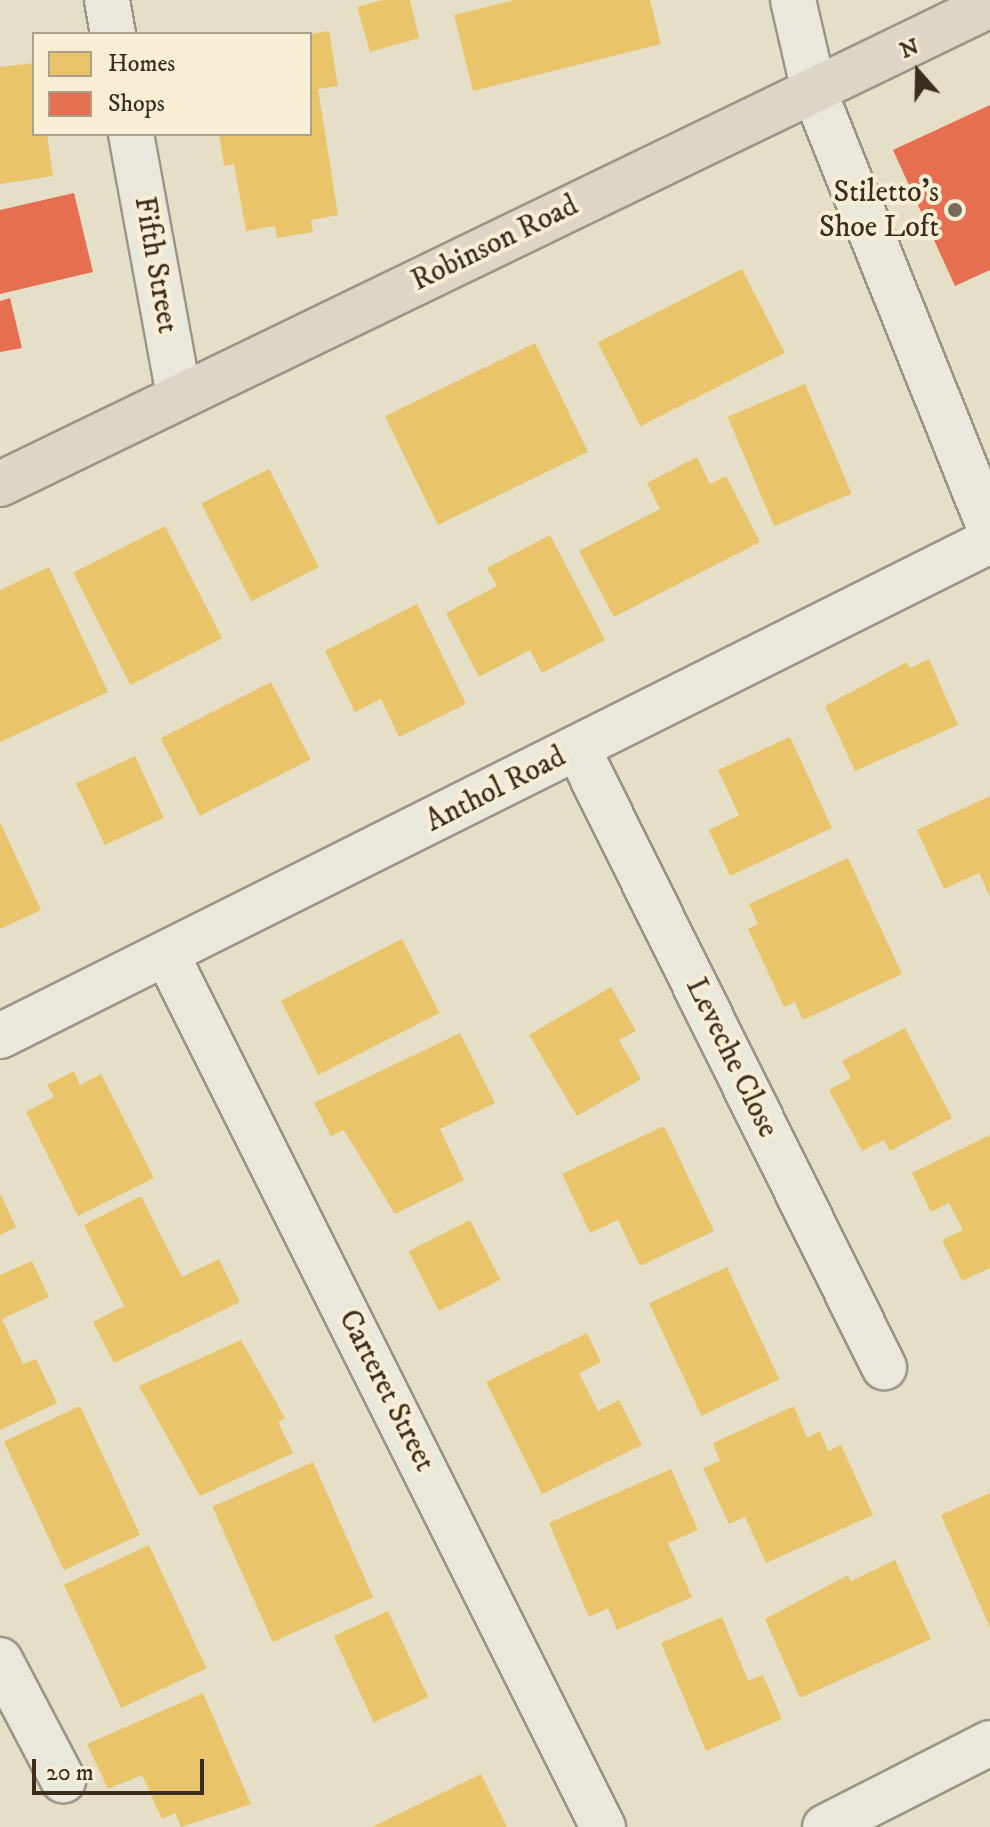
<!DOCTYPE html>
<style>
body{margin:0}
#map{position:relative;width:990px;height:1827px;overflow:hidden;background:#e5dfc8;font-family:"IM FELL DW Pica",serif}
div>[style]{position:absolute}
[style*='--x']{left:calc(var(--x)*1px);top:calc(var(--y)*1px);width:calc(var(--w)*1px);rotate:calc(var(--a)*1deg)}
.homes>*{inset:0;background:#e9c46a;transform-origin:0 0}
.shops>*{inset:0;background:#e76f51}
.roads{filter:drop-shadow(2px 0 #9a9586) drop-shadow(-2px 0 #9a9586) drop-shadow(0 2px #9a9586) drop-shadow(0 -2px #9a9586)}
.minor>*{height:44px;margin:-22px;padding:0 22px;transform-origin:22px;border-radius:22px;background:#eae7dc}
.major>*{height:44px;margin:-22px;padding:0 22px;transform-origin:22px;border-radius:22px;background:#ddd6c6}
.dots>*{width:22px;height:22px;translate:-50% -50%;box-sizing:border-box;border:4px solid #f7eed3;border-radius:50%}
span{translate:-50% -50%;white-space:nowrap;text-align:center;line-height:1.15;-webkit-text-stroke:8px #f7eed3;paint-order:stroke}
.poi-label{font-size:30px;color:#3a2d1e}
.right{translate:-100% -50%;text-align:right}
.street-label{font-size:30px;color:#3a2d1e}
.legend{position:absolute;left:32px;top:32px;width:280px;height:104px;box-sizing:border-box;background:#f7eed3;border:2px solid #aba18b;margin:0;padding:10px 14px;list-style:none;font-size:24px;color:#3a2d1e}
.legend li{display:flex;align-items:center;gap:16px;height:40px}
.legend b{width:40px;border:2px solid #aba18b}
.north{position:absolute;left:878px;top:32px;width:80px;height:80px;-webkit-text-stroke:6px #f7eed3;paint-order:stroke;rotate:340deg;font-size:22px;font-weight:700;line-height:32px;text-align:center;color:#3a2d1e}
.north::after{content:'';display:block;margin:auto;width:28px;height:36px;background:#3a2d1e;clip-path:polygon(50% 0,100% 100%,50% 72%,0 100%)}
.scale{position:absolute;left:32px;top:1759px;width:172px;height:36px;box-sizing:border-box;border:4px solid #3a2d1e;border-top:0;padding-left:10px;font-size:24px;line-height:28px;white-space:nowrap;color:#3a2d1e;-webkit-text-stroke:6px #f7eed3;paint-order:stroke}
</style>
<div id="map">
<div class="homes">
<div style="clip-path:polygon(382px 0,410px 0,419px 38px,370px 52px,357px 7px)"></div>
<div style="clip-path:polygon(514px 0,650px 0,661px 44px,473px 91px,454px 15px)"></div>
<div style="clip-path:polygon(329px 31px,338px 86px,318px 89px,338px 215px,311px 220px,313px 232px,277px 238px,275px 226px,246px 231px,234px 164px,224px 166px,219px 134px,310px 134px,310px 34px)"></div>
<div style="clip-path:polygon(34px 63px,34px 134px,47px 134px,53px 176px,0 184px,0 67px)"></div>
<div style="left:742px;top:269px;width:94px;height:162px;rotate:63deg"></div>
<div style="left:535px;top:343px;width:121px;height:167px;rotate:64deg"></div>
<div style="left:805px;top:384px;width:119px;height:84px;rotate:67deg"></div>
<div style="clip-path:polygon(697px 457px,710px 484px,726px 476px,760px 542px,614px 617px,579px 551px,660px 509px,647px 483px)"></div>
<div style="left:269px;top:469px;width:110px;height:76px;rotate:63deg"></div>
<div style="left:165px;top:526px;width:126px;height:103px;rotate:63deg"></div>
<div style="clip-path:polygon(550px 535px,605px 640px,542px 673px,530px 650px,479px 677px,446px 613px,497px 586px,487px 568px)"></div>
<div style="clip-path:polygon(49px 567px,108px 692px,0 742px,0 590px)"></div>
<div style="clip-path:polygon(417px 604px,466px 704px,399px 737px,381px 699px,355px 712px,325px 651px)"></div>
<div style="clip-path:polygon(929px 659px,958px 725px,855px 771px,825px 706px,907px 662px,910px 668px)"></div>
<div style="left:271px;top:682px;width:87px;height:124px;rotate:63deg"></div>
<div style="clip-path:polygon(790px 737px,832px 828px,730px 876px,709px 830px,739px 815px,718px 770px)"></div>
<div style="left:135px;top:756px;width:68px;height:65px;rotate:65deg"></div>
<div style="clip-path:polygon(990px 796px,990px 897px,979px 873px,944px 889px,917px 830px)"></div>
<div style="clip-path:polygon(0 822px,41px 910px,0 929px)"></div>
<div style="clip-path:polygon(848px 858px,902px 974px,803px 1020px,795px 1002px,784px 1007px,748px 929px,758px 924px,749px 904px)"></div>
<div style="left:402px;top:939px;width:83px;height:136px;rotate:63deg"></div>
<div style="clip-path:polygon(611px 987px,636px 1031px,619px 1040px,641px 1079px,577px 1116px,529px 1035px)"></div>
<div style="clip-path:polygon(905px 1028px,952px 1118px,890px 1151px,884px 1140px,862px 1151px,829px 1090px,851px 1078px,842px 1061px)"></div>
<div style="clip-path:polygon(460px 1033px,495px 1103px,440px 1129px,464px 1180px,395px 1214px,344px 1130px,331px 1136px,314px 1103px)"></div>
<div style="clip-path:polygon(74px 1071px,80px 1085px,101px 1074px,154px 1178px,78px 1216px,26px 1112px,54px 1097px,47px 1085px)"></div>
<div style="clip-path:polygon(664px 1126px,714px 1231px,640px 1266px,618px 1220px,590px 1233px,562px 1174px)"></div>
<div style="clip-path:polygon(990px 1135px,990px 1268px,962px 1281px,942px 1240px,963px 1230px,949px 1203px,931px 1212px,912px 1173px)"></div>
<div style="clip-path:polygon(0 1193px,16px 1227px,0 1235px)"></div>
<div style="clip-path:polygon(141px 1196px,182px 1277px,219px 1259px,240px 1302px,114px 1363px,93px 1322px,124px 1306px,84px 1225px)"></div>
<div style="left:470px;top:1220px;width:67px;height:69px;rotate:63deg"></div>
<div style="clip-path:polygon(32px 1261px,49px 1297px,2px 1319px,23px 1364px,36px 1359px,57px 1403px,0 1430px,0 1275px)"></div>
<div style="left:727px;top:1267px;width:124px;height:86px;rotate:65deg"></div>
<div style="clip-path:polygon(587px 1333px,601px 1362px,579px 1373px,598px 1411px,619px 1400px,642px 1445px,542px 1494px,486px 1382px)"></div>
<div style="clip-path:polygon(241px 1340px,285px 1418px,278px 1422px,293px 1453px,200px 1496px,139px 1386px)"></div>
<div style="left:80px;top:1406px;width:142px;height:84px;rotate:65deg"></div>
<div style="clip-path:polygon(794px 1406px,807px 1438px,820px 1431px,828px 1451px,841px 1445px,873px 1515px,766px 1563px,745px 1517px,729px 1524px,703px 1468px,720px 1461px,713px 1443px)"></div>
<div style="left:313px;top:1462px;width:148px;height:110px;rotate:66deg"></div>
<div style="clip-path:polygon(671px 1469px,698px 1530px,668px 1543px,692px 1597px,617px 1630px,608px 1608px,589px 1617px,549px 1523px)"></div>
<div style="clip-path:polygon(990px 1493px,990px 1628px,941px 1515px)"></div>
<div style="left:149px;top:1545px;width:136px;height:94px;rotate:65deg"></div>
<div style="clip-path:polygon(895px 1560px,931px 1639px,800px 1698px,765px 1619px,848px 1575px,851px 1581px)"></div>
<div style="left:388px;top:1611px;width:95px;height:60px;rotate:65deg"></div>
<div style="clip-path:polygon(722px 1617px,748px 1681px,763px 1675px,782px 1719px,706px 1751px,661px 1643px)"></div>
<div style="clip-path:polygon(203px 1693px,251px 1804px,181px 1827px,175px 1813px,162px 1819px,142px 1775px,108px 1789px,87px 1744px)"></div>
<div style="clip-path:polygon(481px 1774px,507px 1827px,372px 1827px)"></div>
</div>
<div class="shops">
<div style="clip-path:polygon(990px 105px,990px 270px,955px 286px,893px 150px)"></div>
<div style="clip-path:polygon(74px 193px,93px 272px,0 294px,0 210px)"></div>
<div style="clip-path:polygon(10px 298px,22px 348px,0 352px,0 301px)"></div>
</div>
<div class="roads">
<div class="minor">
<div style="--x:107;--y:0;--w:35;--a:80"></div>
<div style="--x:793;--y:0;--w:93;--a:77"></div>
<div style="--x:814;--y:91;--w:472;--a:68.1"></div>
<div style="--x:131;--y:134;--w:266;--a:79.6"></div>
<div style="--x:578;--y:749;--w:690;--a:63.66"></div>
<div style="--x:167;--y:955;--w:975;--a:63.43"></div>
<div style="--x:0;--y:1036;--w:1107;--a:-26.57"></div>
<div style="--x:0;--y:1660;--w:136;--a:62.3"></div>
<div style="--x:825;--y:1827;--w:185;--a:-27"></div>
</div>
<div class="major">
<div style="--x:0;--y:484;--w:1100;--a:-25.82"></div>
</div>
</div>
<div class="dots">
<div style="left:955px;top:210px;background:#766b5a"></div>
</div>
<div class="poi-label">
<span class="right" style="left:939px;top:210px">Stiletto's<br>Shoe Loft</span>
</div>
<div class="street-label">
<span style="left:495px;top:244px;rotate:-26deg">Robinson Road</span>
<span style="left:155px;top:265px;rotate:80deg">Fifth Street</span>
<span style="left:496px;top:790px;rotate:-27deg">Anthol Road</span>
<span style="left:731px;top:1058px;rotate:64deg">Leveche Close</span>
<span style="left:386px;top:1391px;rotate:63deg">Carteret Street</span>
</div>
<ul class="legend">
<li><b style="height:22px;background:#e9c46a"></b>Homes</li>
<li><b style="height:22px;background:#e76f51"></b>Shops</li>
</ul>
<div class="north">N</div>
<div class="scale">20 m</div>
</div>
